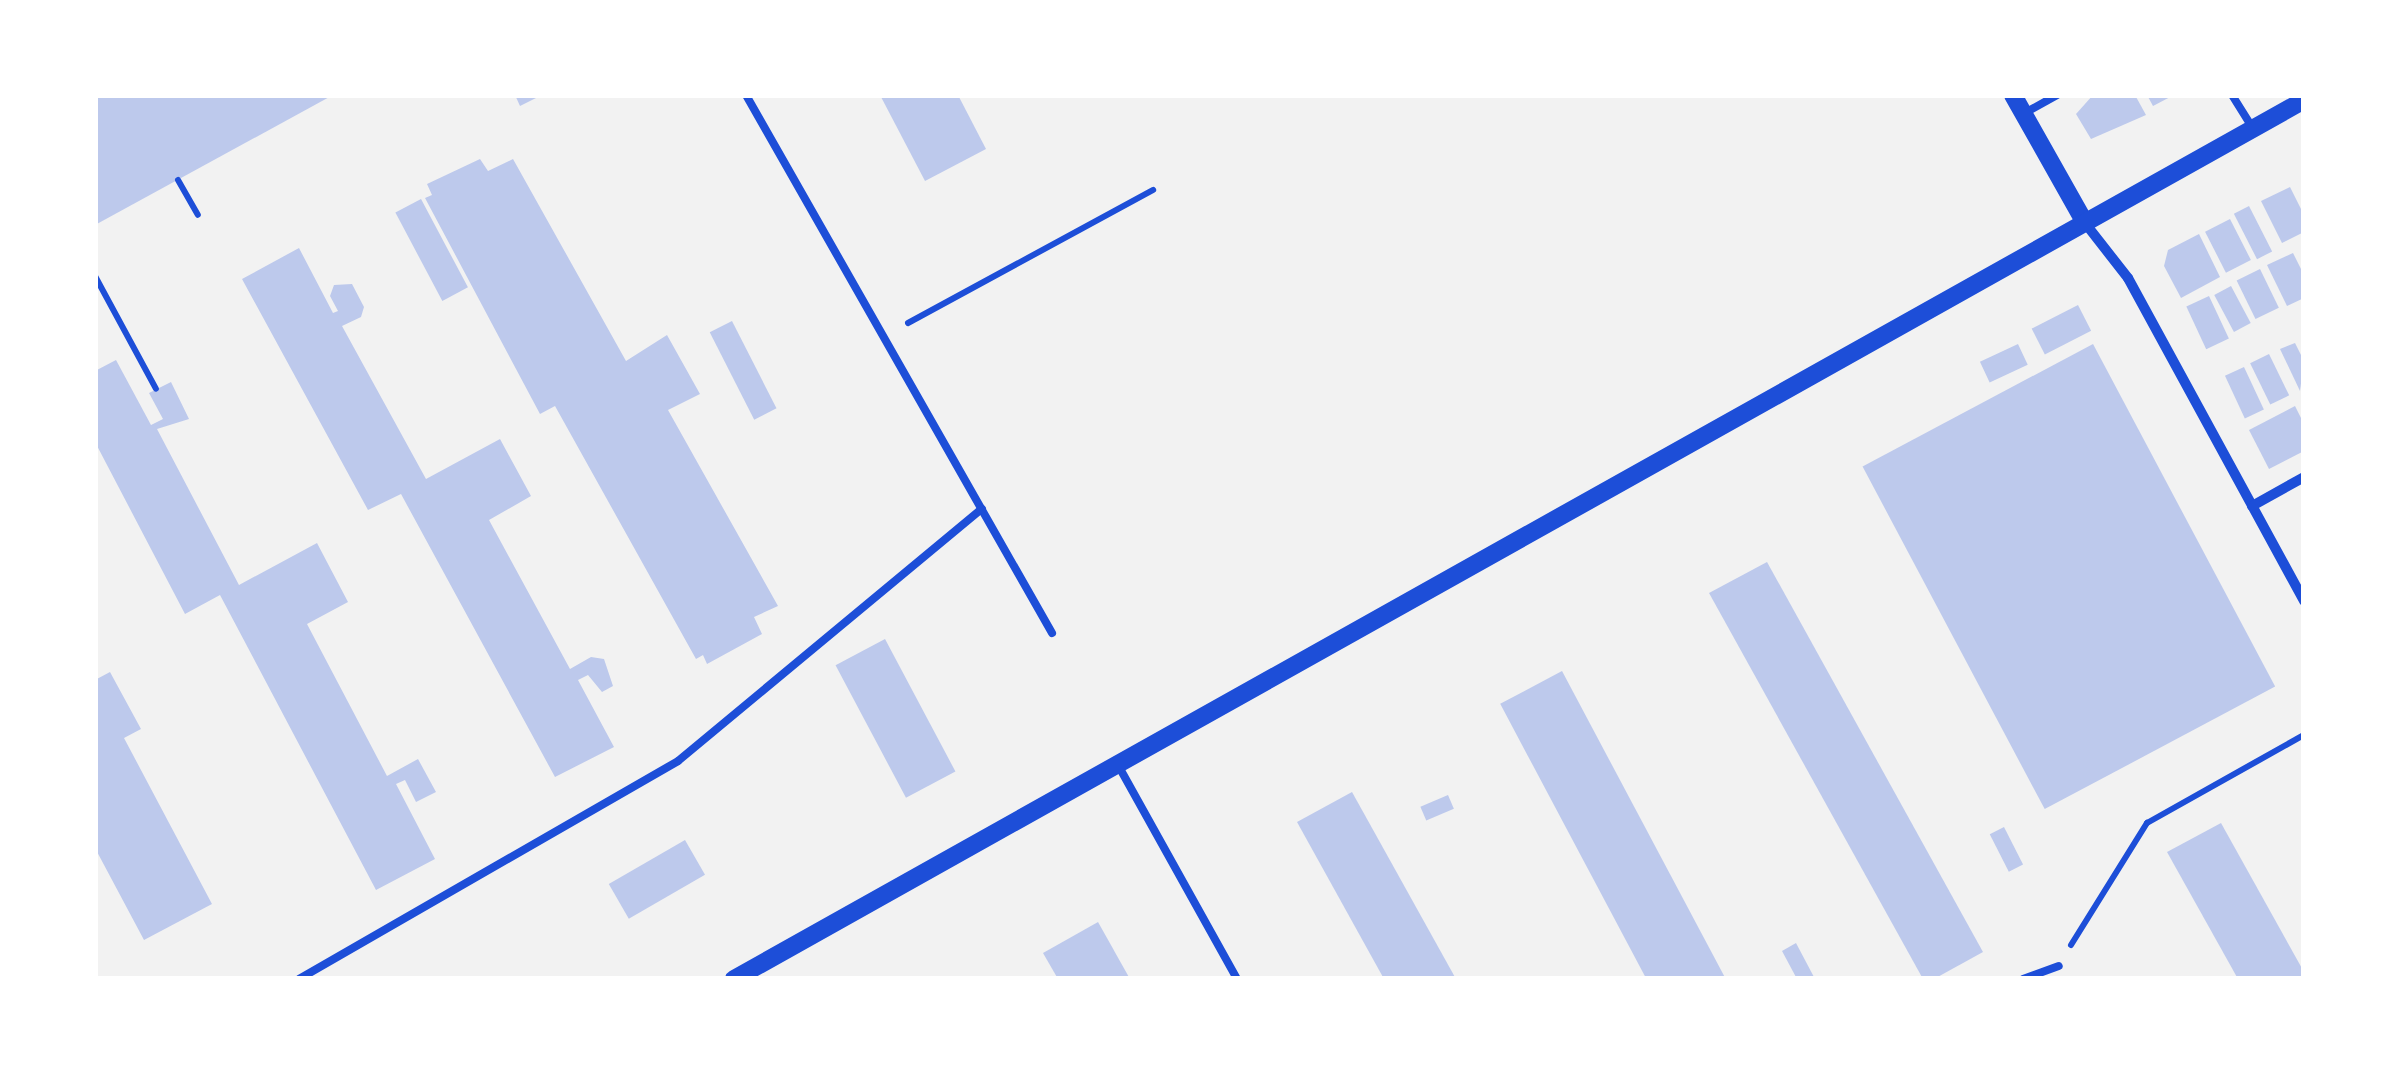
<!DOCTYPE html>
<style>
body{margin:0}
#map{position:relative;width:2399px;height:1074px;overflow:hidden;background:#f2f2f2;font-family:Bitter,serif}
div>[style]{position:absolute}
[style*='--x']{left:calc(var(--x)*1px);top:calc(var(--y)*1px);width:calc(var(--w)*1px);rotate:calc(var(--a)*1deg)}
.building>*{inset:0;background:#bdc9ec;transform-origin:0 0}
.path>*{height:6px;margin:-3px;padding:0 3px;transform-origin:3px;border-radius:3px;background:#1d4ed8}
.service>*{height:8px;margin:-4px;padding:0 4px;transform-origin:4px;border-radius:4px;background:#1d4ed8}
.minor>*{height:10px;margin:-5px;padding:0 5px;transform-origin:5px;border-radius:5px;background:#1d4ed8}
.tertiary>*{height:18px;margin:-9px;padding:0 9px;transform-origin:9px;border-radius:9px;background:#1d4ed8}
span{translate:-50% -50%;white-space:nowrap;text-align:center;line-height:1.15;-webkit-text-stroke:10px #fff;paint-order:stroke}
.frame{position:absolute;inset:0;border:98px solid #fff;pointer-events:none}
</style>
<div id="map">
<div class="building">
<div style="clip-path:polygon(95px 95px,333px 95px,95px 225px)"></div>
<div style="clip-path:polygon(515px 95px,542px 95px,520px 106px)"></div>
<div style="clip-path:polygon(880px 95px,958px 95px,986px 149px,925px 181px)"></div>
<div style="clip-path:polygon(2093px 95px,2135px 95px,2146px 115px,2091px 139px,2076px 114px)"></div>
<div style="clip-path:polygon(2147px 95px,2174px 95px,2153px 106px)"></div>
<div style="clip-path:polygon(480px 159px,488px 171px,513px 159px,626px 361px,667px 335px,700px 394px,668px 410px,778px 606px,754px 617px,762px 634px,707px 664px,703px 655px,696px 659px,555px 406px,540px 414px,425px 198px,432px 195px,427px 184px)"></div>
<div style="clip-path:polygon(2290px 187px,2304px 215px,2304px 232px,2282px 243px,2261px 201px)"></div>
<div style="left:421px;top:199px;width:100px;height:29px;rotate:62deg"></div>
<div style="left:2249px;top:206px;width:51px;height:17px;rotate:63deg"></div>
<div style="left:2230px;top:219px;width:46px;height:28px;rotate:63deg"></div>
<div style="clip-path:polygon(2199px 234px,2220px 277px,2181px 298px,2164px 266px,2168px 250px)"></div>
<div style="clip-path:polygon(299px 248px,333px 313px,338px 311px,330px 296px,334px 285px,352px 284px,364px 307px,361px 317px,342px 326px,426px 479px,500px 439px,531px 496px,489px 520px,570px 669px,591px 657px,604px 659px,613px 686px,602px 692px,588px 675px,578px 680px,614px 747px,555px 777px,401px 494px,368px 510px,242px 279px)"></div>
<div style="clip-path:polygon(2293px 253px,2304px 275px,2304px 298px,2287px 306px,2267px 265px)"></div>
<div style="left:2260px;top:269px;width:43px;height:26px;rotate:64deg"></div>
<div style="left:2231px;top:286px;width:42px;height:19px;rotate:62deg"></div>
<div style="left:2209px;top:296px;width:47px;height:25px;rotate:65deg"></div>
<div style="left:2078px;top:305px;width:29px;height:52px;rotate:63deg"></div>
<div style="left:732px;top:321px;width:98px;height:25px;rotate:63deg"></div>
<div style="clip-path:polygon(2295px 343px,2304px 361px,2300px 391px,2280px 349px)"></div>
<div style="left:2018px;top:344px;width:23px;height:42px;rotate:65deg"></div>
<div style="left:2093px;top:344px;width:388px;height:261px;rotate:62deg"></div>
<div style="left:2269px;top:354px;width:46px;height:21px;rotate:64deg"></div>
<div style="clip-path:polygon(116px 360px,151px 425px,163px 419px,149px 393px,171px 382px,189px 419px,157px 429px,239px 585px,317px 543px,348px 602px,307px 624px,387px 776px,418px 759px,436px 792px,416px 802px,405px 780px,396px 784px,435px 859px,376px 890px,220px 595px,185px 614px,95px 442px,95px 371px)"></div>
<div style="left:2244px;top:367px;width:47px;height:21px;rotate:65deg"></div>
<div style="clip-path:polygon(2295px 406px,2304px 424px,2304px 451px,2269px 469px,2249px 430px)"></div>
<div style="clip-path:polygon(1767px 562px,1983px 952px,1934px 979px,1923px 979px,1709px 593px)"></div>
<div style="left:885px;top:639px;width:150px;height:56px;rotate:62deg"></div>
<div style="left:1562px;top:671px;width:350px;height:70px;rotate:62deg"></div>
<div style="clip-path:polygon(110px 672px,141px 729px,124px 738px,212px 904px,144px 940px,95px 848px,95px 680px)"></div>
<div style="clip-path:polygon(1352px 792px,1456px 979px,1384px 979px,1297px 822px)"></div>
<div style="left:1448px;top:795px;width:15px;height:30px;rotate:67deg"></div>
<div style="clip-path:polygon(2221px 823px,2304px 972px,2304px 979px,2238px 979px,2167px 852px)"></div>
<div style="left:2004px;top:827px;width:42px;height:16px;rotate:63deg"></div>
<div style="left:685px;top:840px;width:40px;height:88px;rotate:60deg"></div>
<div style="clip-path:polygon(1098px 922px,1130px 979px,1058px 979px,1043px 953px)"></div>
<div style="clip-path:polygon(1796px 943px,1815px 979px,1797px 979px,1782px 951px)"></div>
</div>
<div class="path">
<div style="--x:178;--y:180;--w:40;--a:60.3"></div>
<div style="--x:95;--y:276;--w:128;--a:61.6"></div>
<div style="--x:908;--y:323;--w:279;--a:-28.5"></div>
<div style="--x:2071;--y:945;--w:144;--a:-58.1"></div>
<div style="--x:2147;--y:823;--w:180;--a:-29.3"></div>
</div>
<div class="service">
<div style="--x:746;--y:95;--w:619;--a:60.37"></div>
<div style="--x:2232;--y:95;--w:40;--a:58"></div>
<div style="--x:2023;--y:114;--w:39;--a:-29"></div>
<div style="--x:1118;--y:765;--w:245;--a:60.9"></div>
<div style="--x:299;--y:979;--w:437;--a:-29.9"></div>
<div style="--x:678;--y:761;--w:395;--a:-39.7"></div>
<div style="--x:2023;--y:979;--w:38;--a:-20"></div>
</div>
<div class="minor">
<div style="--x:2085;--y:223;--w:70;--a:52"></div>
<div style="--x:2128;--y:278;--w:368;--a:61.4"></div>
<div style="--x:2252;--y:506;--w:60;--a:-29.1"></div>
</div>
<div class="tertiary">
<div style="--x:2013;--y:95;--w:147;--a:60.6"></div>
<div style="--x:734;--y:979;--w:1799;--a:-29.24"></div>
</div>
<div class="frame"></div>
</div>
